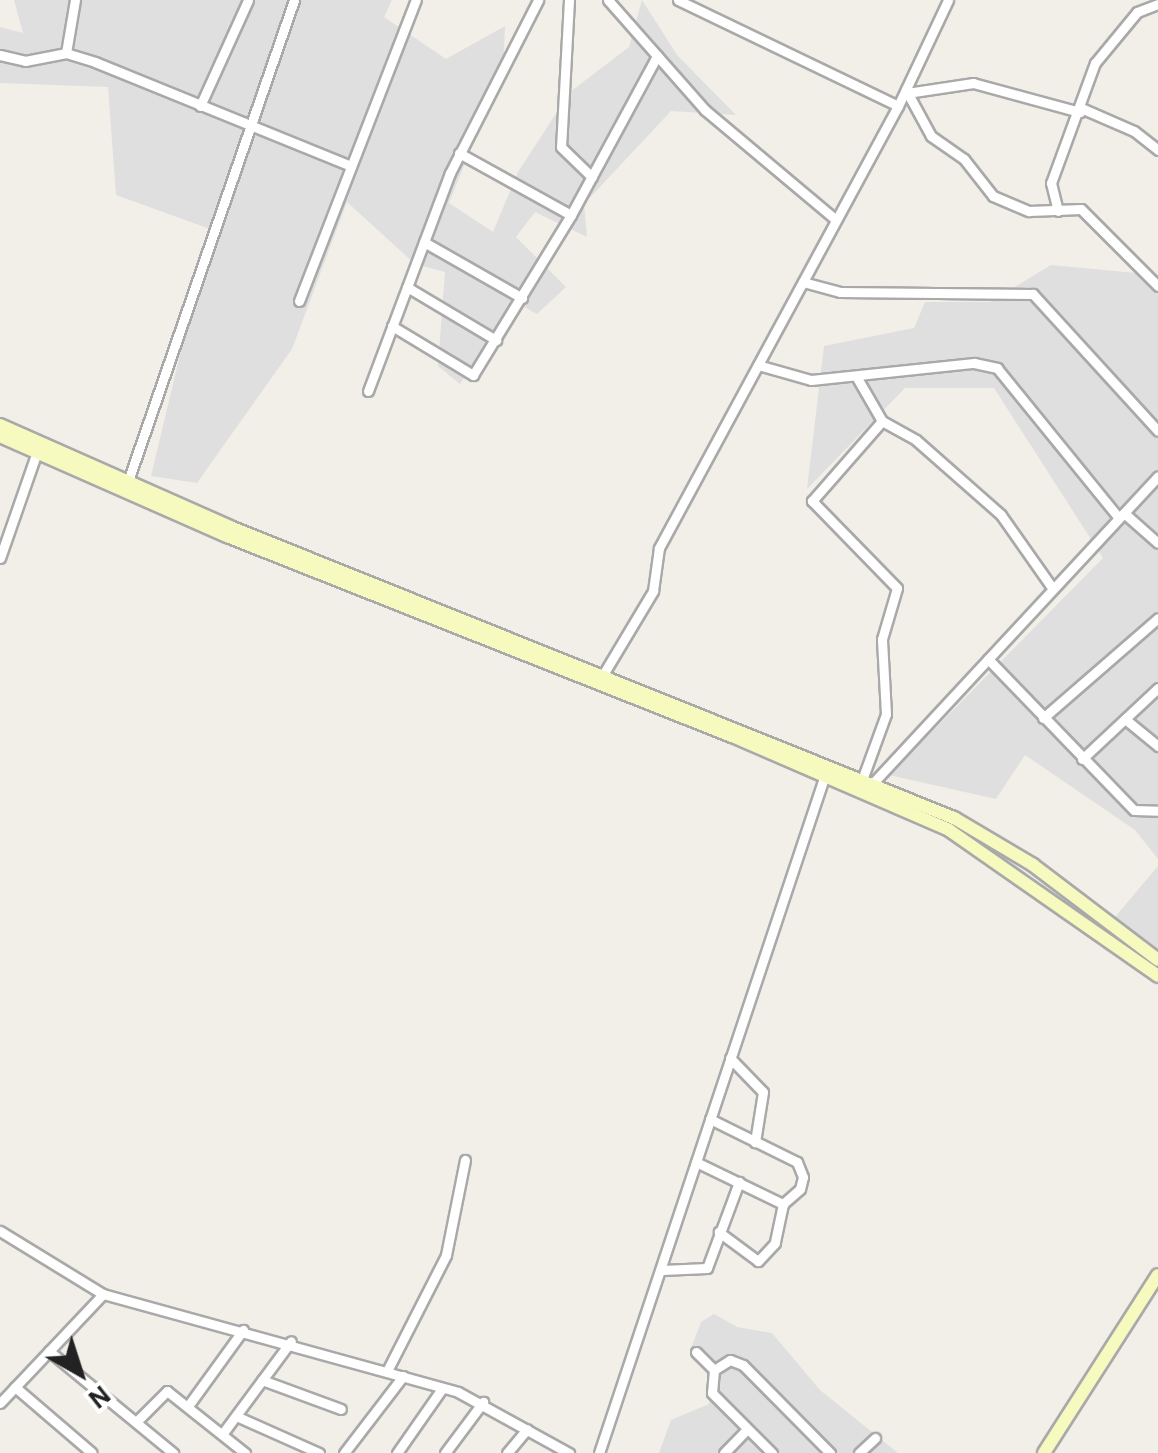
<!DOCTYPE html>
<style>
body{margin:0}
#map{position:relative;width:1158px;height:1453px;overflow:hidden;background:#f2efe9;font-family:"Alegreya Sans",sans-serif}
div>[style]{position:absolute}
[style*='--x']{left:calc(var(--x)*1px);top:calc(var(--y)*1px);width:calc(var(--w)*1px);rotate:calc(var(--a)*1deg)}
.residential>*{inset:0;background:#e0dfdf}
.roads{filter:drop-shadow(2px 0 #a9a9a9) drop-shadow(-2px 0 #a9a9a9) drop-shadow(0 2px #a9a9a9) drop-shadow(0 -2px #a9a9a9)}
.street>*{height:9px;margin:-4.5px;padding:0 4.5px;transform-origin:4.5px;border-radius:4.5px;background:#fff}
.secondary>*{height:12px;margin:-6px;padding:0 6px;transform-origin:6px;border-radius:6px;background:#f7fabf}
span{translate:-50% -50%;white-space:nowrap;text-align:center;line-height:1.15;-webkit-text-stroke:10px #fff;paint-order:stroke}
.north{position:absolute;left:30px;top:1323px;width:100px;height:100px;-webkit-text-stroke:8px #fff;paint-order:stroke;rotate:141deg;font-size:28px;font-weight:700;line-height:40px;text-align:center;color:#222}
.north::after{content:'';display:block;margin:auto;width:35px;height:45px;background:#222;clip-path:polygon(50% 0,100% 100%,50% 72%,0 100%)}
</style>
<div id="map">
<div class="residential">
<div style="clip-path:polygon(14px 0,392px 0,384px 17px,446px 59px,505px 26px,503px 69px,449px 203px,493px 232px,518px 172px,570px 92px,629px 47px,642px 0,677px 55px,736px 115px,671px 111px,584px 204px,587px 237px,535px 212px,516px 237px,566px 287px,537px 314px,517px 303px,460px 384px,438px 366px,445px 272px,415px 264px,347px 202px,292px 349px,197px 483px,151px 476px,210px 229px,116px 195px,108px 87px,0 83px,0 27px,23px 33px)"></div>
<div style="clip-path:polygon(1051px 265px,1158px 275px,1158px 859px,1135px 830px,1025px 755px,996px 799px,889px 775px,1103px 558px,994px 388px,905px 388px,807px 489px,824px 346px,914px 328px,925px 302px,990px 302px)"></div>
<div style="clip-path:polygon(1158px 866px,1158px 954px,1110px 923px)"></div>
<div style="clip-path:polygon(714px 1314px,737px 1327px,772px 1333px,820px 1390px,898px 1453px,659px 1453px,671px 1420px,709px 1404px,709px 1369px,690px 1351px,701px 1322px)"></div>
</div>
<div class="roads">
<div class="street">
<div style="--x:569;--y:0;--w:147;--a:93.1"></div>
<div style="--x:561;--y:147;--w:43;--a:44.1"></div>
<div style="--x:608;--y:0;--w:147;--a:48.6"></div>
<div style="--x:705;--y:110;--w:171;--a:40"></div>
<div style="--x:678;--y:0;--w:244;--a:25.7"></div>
<div style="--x:66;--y:53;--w:54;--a:-80.4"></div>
<div style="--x:0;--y:55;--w:26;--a:13"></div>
<div style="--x:25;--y:61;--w:42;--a:-11"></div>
<div style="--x:66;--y:53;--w:30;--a:17"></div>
<div style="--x:95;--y:62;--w:274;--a:22.1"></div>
<div style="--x:906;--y:90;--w:52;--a:61.5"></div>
<div style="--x:931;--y:136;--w:40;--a:34.9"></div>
<div style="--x:964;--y:159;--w:47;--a:51.9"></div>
<div style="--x:993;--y:196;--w:39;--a:23"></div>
<div style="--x:1029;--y:211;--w:52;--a:-2.2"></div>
<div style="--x:1081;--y:209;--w:109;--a:45"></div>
<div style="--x:907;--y:93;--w:67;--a:-8.6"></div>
<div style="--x:973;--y:83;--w:111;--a:15.2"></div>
<div style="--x:200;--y:106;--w:116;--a:-65.6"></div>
<div style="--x:1081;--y:108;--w:58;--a:23.5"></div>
<div style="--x:1134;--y:131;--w:31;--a:38"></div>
<div style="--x:459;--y:153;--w:128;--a:29"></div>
<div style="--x:1058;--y:211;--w:29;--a:-104"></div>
<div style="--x:1051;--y:183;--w:128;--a:-69.9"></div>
<div style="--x:1095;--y:63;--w:66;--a:-50.5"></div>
<div style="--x:1137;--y:12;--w:22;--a:-21"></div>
<div style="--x:424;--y:242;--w:113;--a:29.7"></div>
<div style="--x:803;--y:282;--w:38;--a:15"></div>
<div style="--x:840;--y:292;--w:193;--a:0.6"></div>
<div style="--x:1033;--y:294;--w:185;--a:47.6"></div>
<div style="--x:407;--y:287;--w:104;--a:30.8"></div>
<div style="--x:299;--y:301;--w:323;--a:-68.8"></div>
<div style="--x:392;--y:326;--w:95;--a:31.2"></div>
<div style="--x:473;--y:375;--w:188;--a:-58.5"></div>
<div style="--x:571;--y:215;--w:181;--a:-61.6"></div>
<div style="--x:758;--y:365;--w:55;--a:15.8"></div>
<div style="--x:811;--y:380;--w:164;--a:-6"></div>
<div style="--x:974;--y:363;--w:24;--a:12"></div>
<div style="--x:997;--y:368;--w:193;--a:50.9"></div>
<div style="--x:856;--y:376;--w:52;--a:60"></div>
<div style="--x:882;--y:421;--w:39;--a:29"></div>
<div style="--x:916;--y:440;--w:113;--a:41.4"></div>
<div style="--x:1001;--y:515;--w:90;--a:54.9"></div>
<div style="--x:368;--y:391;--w:233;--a:-69.4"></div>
<div style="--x:450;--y:173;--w:194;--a:-63"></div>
<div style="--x:127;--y:484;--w:512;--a:-70.96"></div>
<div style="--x:1124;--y:513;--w:45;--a:41.4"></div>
<div style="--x:0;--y:558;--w:112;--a:-70.8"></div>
<div style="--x:988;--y:659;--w:210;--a:46"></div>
<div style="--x:1134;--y:810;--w:24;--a:2"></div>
<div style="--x:604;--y:673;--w:96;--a:-59.1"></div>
<div style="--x:653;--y:591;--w:43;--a:-82.1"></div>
<div style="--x:659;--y:548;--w:502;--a:-61.6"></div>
<div style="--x:898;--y:106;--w:117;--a:-64.7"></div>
<div style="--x:1043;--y:718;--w:152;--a:-41"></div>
<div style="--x:1125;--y:719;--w:43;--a:39.3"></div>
<div style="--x:1082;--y:759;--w:104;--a:-43.1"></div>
<div style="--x:862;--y:780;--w:70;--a:-70"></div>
<div style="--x:886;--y:714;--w:75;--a:-93.1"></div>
<div style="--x:882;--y:639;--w:53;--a:-73.6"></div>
<div style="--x:897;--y:588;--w:122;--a:-134.3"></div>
<div style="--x:812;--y:501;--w:106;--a:-48.8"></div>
<div style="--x:872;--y:784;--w:420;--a:-47.1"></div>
<div style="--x:730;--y:1058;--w:47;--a:45.9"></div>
<div style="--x:763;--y:1092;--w:51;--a:99.1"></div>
<div style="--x:710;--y:1119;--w:97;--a:26.3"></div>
<div style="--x:797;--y:1162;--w:16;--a:68"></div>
<div style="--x:803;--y:1177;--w:12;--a:104"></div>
<div style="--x:800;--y:1189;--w:23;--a:139"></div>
<div style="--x:783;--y:1204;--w:40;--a:102"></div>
<div style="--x:775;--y:1243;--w:25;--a:133"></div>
<div style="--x:758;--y:1261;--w:49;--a:-143.4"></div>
<div style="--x:696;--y:1162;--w:97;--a:25.8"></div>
<div style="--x:0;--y:1231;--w:121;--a:31.5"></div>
<div style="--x:103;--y:1294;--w:368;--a:15.4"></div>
<div style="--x:458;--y:1392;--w:127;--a:28.8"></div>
<div style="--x:662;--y:1270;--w:45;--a:-2.5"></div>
<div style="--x:707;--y:1268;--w:92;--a:-69.6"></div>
<div style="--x:49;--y:1351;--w:161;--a:39.4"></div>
<div style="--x:696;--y:1352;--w:25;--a:45"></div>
<div style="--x:714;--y:1370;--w:19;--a:-32"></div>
<div style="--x:730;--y:1360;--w:14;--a:21"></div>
<div style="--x:743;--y:1365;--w:124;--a:45.3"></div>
<div style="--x:714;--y:1370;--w:23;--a:95"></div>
<div style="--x:712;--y:1393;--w:85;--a:45"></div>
<div style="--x:387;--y:1371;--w:130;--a:-63"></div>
<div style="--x:446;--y:1255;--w:97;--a:-78.7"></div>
<div style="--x:262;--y:1380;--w:84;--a:20.2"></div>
<div style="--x:15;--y:1387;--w:101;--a:40.6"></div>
<div style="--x:0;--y:1403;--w:150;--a:-46.6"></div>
<div style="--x:188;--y:1406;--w:94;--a:-54.1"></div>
<div style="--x:236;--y:1416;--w:91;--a:24"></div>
<div style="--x:136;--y:1422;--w:44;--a:-45"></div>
<div style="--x:167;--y:1391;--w:100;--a:38.5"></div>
<div style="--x:223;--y:1433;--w:114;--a:-53.5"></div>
<div style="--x:344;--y:1453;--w:97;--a:-52.5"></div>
<div style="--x:397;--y:1453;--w:77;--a:-55.1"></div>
<div style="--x:445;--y:1453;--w:64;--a:-53.3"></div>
<div style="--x:507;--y:1453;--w:31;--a:-50"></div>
<div style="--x:599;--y:1453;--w:715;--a:-71.57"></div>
<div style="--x:724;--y:1453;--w:33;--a:-46"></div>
<div style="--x:859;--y:1453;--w:22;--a:-43"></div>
</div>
<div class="secondary">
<div style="--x:0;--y:425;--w:252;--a:23.9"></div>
<div style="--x:230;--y:527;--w:780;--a:21.9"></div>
<div style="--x:954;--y:818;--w:92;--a:30.7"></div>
<div style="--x:1033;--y:865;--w:157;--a:37.2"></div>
<div style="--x:0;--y:436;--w:248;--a:23.8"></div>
<div style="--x:227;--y:536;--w:543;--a:21.61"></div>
<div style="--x:732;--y:736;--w:236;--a:23.4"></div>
<div style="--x:949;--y:830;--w:255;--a:34.9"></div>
<div style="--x:1044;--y:1453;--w:211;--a:-57.4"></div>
</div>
</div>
<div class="north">N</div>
</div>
